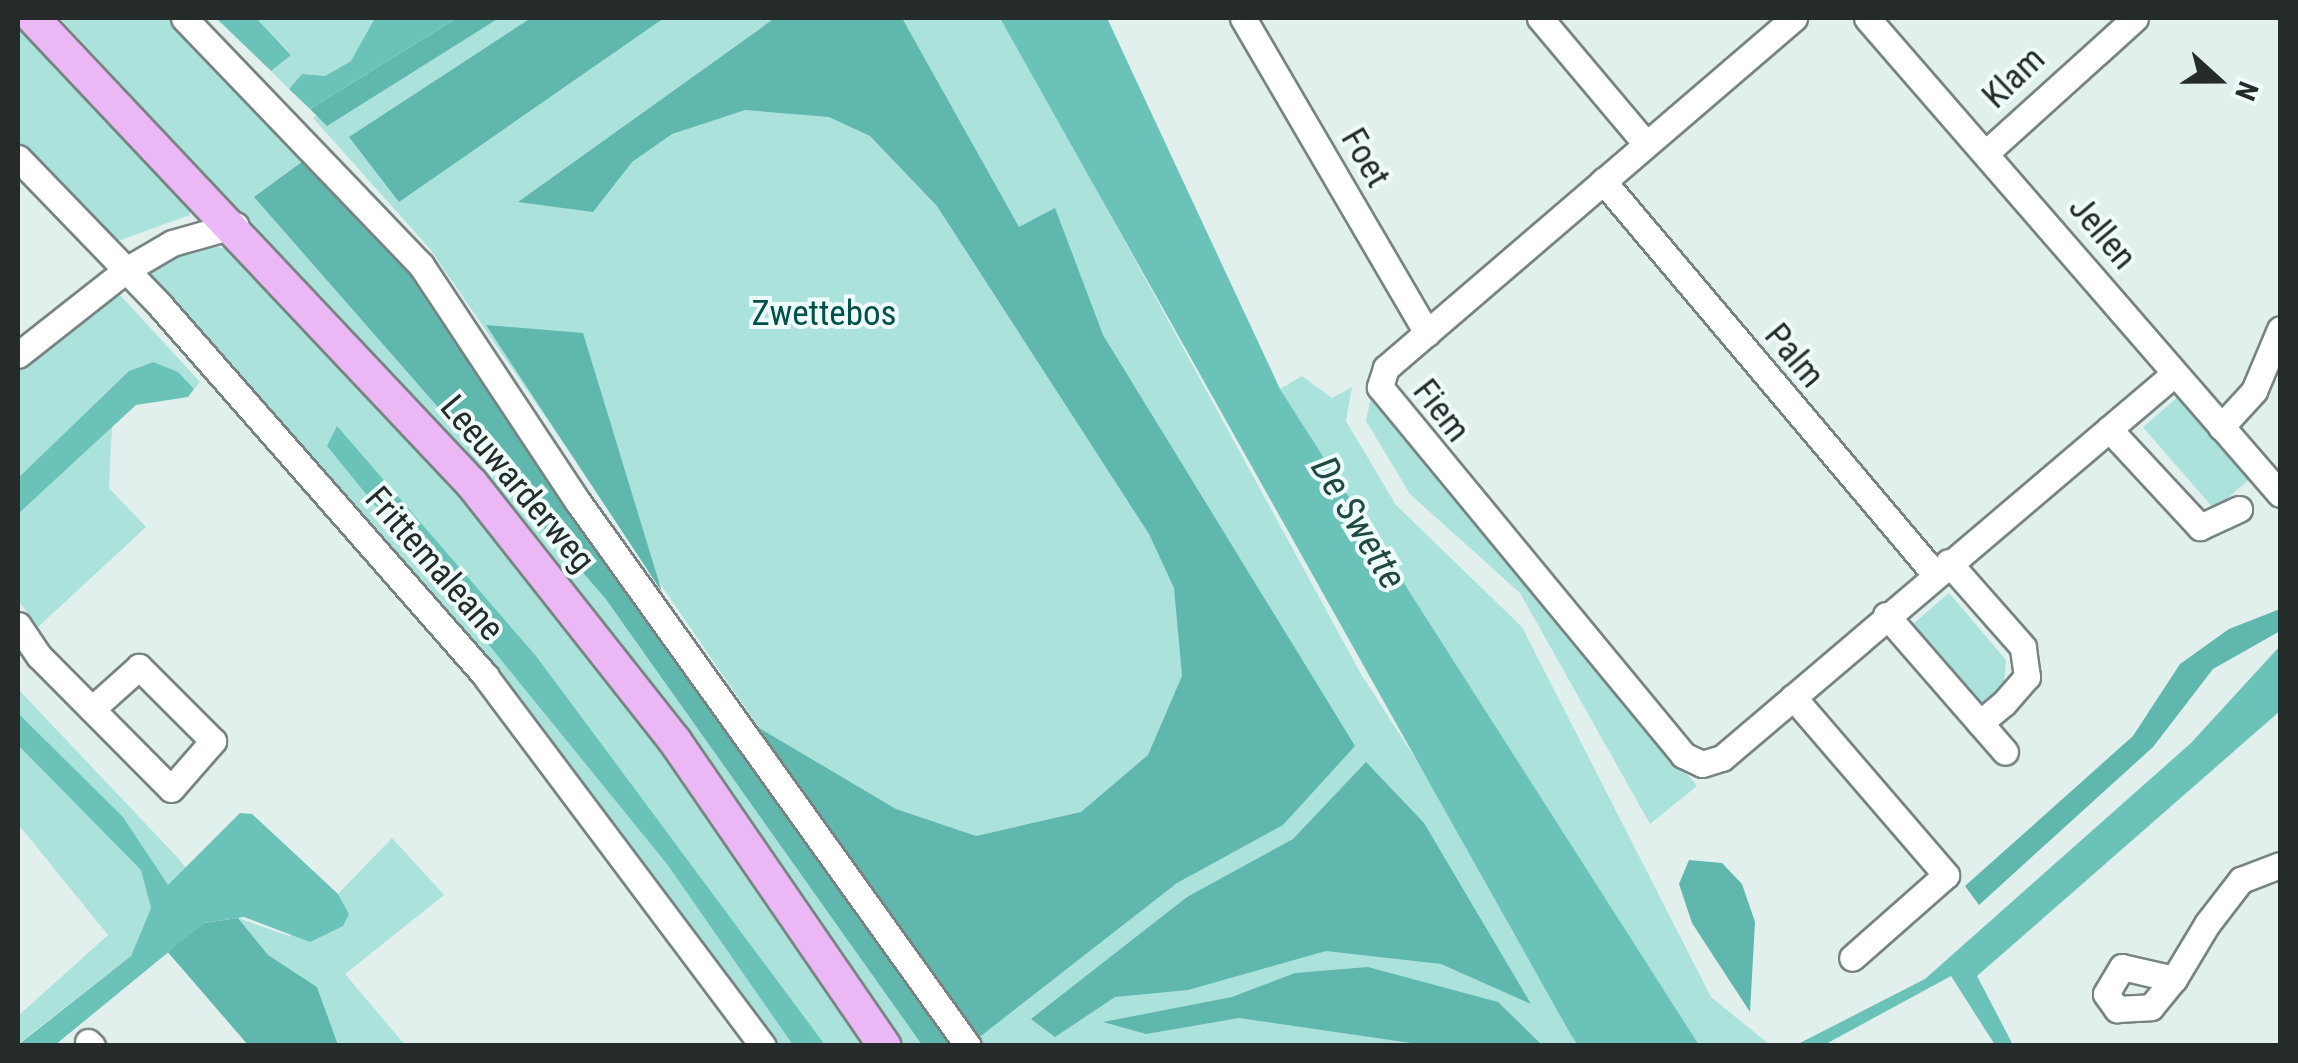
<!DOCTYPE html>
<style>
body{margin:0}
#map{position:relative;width:2298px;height:1063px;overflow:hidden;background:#e1efed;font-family:"Roboto Condensed",sans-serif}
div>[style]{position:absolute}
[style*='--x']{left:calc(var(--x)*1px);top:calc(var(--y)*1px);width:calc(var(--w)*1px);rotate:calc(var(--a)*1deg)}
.green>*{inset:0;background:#abe3dc;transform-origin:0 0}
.forest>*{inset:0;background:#60b7ae}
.water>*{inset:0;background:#6bc2b8}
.roads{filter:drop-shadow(2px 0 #778482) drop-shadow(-2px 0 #778482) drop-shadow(0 2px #778482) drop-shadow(0 -2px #778482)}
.minor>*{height:25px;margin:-12.5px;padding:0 12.5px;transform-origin:12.5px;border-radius:12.5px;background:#fff}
.major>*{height:32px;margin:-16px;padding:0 16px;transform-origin:16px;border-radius:16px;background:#ebb7f5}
span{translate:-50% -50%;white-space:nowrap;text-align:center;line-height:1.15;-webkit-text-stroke:8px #eefcfa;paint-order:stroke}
.street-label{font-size:35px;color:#252b2a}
.park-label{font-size:35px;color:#00514b}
.water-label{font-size:38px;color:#204844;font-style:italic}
.frame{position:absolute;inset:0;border:20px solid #252b2a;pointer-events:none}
.north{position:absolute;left:2168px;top:30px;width:100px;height:100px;-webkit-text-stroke:8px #eefcfa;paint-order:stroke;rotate:111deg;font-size:28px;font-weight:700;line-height:40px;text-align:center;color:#252b2a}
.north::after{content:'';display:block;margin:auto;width:35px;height:45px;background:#252b2a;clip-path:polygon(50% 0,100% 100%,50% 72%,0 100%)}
</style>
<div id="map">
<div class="green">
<div style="clip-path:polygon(60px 18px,174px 18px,314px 153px,255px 198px,605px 598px,922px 1045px,905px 1045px,690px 738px,449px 442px)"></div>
<div style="clip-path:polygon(256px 18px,375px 18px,375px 22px,351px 62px,325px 76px,302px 74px,289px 89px,271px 71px,291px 54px)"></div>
<div style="clip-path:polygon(472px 18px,1003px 18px,1361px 674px,1599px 1045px,977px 1045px,430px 249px,313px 118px)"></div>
<div style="clip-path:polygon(18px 22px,189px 199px,190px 215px,115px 242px,18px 143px)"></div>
<div style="clip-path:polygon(204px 245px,235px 250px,469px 507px,665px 756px,868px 1045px,776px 1045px,532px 714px,145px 275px,176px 251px)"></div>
<div style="clip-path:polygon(120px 295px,200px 382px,194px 389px,153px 362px,129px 371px,18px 478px,18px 369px)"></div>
<div style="clip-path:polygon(1302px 376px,1332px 398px,1352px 387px,1346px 421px,1396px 505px,1522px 627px,1711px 997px,1770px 1045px,1699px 1045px,1280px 389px)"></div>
<div style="left:2180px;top:395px;width:109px;height:49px;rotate:49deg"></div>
<div style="clip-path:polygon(1371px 397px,1697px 786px,1650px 824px,1520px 593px,1410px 494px,1366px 421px)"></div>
<div style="clip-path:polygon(112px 427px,109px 488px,146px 527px,38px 627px,18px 600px,18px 514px)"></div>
<div style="clip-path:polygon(1949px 593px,2006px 660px,2004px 685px,1975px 711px,1906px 630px)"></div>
<div style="clip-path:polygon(18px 689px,178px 858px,190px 873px,168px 886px,123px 817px,18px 713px)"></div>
<div style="clip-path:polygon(18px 745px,142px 870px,151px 908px,131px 956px,18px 1044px,18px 1016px,108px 935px,18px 824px)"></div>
<div style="clip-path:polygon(392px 838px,444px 895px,345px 974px,405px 1045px,338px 1045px,317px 987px,268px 955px,238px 918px,289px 936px,349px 914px,338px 894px)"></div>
</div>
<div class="forest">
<div style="clip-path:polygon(457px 18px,499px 18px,327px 126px,310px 109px)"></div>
<div style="clip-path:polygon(531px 18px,664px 18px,399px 202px,349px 137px)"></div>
<div style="clip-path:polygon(775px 18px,902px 18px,1019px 227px,1055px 208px,1103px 335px,1355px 746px,1283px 825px,1177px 883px,977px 1039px,759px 728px,896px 809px,976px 836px,1081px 812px,1148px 755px,1182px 676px,1174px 588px,1149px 534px,937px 206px,870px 136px,829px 117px,745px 110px,672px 134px,632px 162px,593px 212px,518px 202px)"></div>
<div style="clip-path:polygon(314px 153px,410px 266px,950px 1045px,922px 1045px,605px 598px,254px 197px)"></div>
<div style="clip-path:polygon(486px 325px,583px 333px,662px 592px)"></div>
<div style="clip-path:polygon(2280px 609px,2280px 631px,2213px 669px,2153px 747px,1979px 905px,1965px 886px,2133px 736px,2180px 664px,2229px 629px)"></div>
<div style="clip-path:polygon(1366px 762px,1424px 823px,1531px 1004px,1441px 964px,1326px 951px,1188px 990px,1115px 997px,1055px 1037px,1031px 1019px,1187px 897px,1293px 839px)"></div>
<div style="clip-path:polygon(1689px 860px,1722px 863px,1742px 884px,1755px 922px,1750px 1012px,1692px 923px,1679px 884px)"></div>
<div style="clip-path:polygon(238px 918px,268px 955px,317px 987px,338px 1045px,248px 1045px,166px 950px,204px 923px)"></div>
<div style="clip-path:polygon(1368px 967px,1498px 1002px,1542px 1045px,1425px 1045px,1239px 1018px,1146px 1034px,1103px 1022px,1232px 997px,1295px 973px)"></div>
</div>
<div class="water">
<div style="clip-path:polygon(216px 18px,256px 18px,291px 55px,271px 71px)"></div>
<div style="clip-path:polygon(375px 18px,457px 18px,310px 109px,289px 89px,302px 74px,325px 76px,351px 61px)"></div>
<div style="clip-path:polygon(1000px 18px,1107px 18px,1280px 389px,1699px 1045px,1578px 1045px,1571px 1035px)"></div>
<div style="clip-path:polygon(153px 362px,178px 372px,194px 389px,188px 397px,136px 405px,18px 514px,18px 478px,129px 371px)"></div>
<div style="clip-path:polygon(337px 426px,536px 656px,825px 1045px,793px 1045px,667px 864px,327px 446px)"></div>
<div style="clip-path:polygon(2280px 646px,2280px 711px,1977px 976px,2013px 1045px,1995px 1045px,1951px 976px,1824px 1045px,1796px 1045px,1925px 979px,2191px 743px)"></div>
<div style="clip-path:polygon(18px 713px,123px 817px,168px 885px,240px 813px,252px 814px,338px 894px,349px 914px,343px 926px,310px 942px,244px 917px,204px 923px,55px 1045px,18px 1045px,131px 956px,151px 908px,141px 870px,18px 745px)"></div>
</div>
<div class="roads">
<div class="minor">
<div style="--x:184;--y:18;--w:342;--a:46.2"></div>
<div style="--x:421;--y:265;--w:284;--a:56.5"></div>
<div style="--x:578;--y:502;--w:669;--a:54.36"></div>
<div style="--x:1243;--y:18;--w:365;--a:59.7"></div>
<div style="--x:1540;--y:18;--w:165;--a:49.9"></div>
<div style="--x:1794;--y:18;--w:538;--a:139.38"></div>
<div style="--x:1386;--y:368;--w:20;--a:108"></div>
<div style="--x:1380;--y:387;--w:477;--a:50.5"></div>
<div style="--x:1683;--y:755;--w:21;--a:25"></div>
<div style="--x:1702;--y:764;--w:21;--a:-17"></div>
<div style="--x:1722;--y:758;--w:593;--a:-40.35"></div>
<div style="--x:1867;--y:18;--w:630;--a:49.05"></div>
<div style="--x:1988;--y:151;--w:198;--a:-42.1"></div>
<div style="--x:18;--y:158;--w:202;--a:46"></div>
<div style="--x:158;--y:303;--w:497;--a:48.7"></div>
<div style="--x:486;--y:677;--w:461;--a:53.1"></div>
<div style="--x:1603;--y:181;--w:513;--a:49.82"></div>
<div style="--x:18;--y:355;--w:137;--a:-38.2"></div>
<div style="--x:126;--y:270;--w:53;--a:-30.4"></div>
<div style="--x:172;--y:243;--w:66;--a:-15.7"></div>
<div style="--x:2221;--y:427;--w:49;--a:-47.5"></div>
<div style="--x:2254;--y:391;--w:67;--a:-67.2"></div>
<div style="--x:2109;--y:429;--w:134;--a:47.1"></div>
<div style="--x:2200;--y:527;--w:43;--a:-24.8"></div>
<div style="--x:1886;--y:615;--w:143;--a:49"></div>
<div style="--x:1980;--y:723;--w:31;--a:-40"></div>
<div style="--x:2004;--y:703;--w:35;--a:-49"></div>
<div style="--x:2027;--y:677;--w:30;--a:-98"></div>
<div style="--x:2023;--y:647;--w:113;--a:-131.4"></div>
<div style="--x:18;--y:625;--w:37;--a:56"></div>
<div style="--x:39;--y:656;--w:187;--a:45.2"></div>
<div style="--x:171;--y:789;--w:64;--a:-48.8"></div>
<div style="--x:213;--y:741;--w:105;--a:-135"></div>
<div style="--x:139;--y:667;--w:63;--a:138.2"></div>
<div style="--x:1793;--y:697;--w:235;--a:49.3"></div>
<div style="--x:1946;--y:875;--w:125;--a:138.6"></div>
<div style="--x:1980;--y:723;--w:38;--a:49"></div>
<div style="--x:2174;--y:979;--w:53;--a:-167"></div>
<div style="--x:2122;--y:967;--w:31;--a:121"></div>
<div style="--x:2106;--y:994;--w:19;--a:54"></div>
<div style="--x:2117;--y:1009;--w:34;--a:-3"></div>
<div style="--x:2151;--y:1007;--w:36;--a:-51"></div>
<div style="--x:2174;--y:979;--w:64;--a:-59"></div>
<div style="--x:2207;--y:924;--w:56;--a:-52.3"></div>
<div style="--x:2241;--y:880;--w:42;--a:-21"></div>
<div style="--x:88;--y:1042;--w:6;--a:45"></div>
</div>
<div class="major">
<div style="--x:33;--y:18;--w:640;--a:46.71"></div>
<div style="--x:472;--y:484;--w:328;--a:51.7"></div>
<div style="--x:675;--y:741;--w:370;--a:55.5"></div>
</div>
</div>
<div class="street-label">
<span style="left:2014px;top:78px;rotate:-44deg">Klam</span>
<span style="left:1365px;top:158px;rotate:60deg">Foet</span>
<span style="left:2102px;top:233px;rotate:50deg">Jellen</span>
<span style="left:1794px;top:356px;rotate:50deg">Palm</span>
<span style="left:1441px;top:411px;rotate:52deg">Fiem</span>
<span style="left:517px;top:484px;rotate:50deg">Leeuwarderweg</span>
<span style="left:434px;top:564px;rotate:49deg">Frittemaleane</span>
</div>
<div class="park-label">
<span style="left:824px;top:314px">Zwettebos</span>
</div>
<div class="water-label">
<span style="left:1358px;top:523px;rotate:59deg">De Swette</span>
</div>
<div class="frame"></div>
<div class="north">N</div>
</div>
